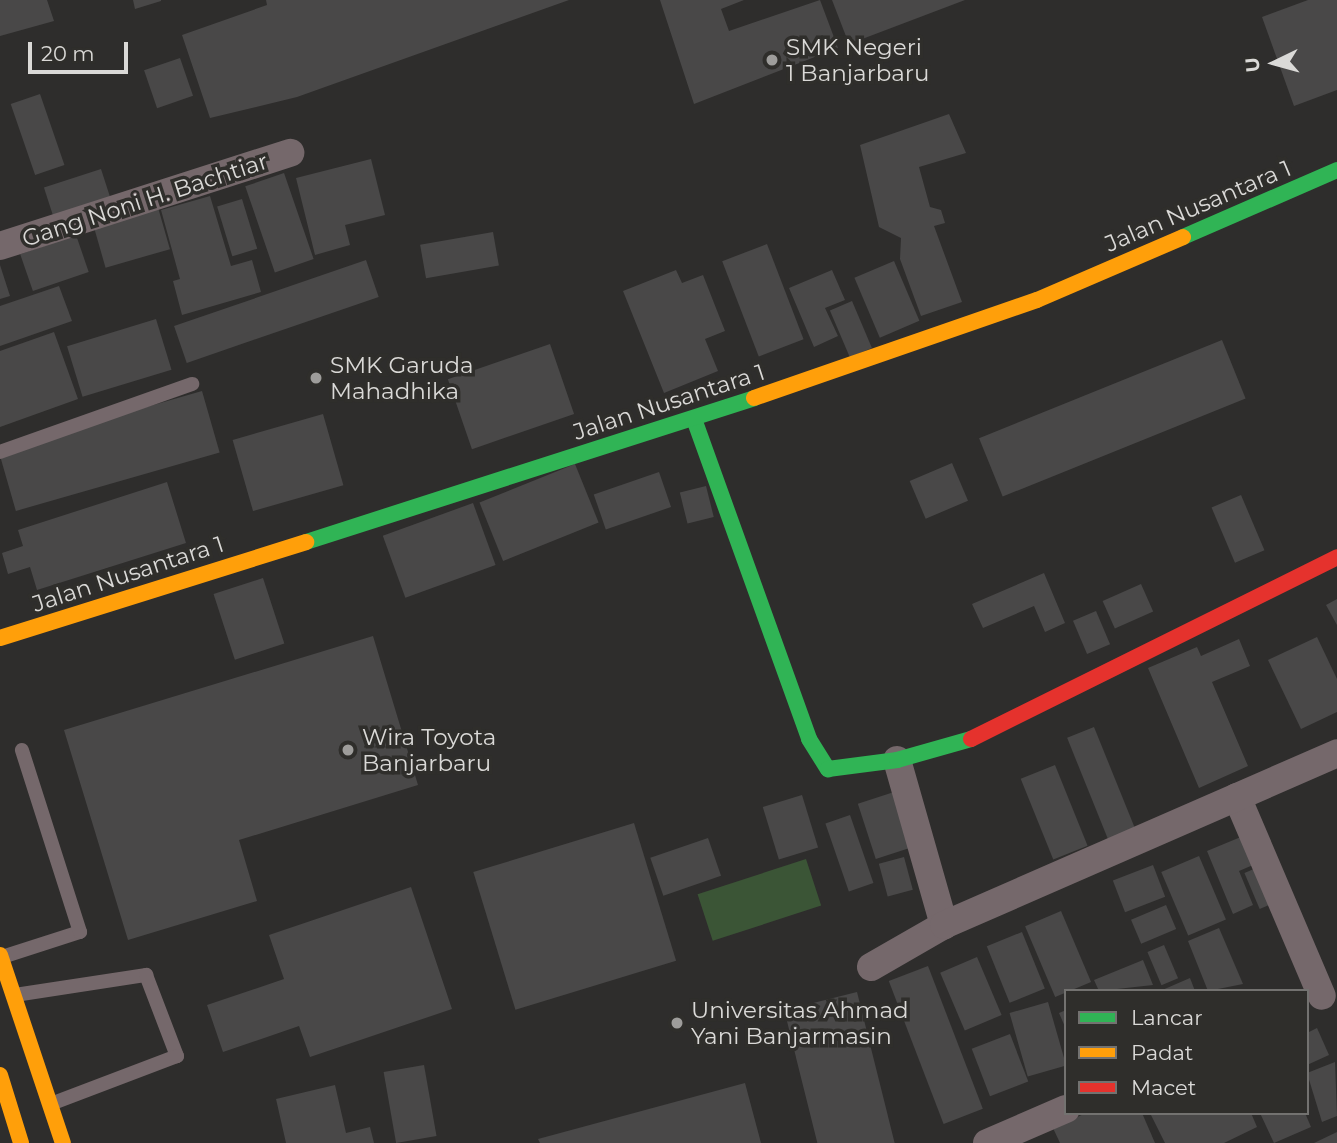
<!DOCTYPE html>
<style>
body{margin:0}
#map{position:relative;width:1337px;height:1143px;overflow:hidden;background:#2e2d2c;font-family:Montserrat,sans-serif}
div>[style]{position:absolute}
[style*='--x']{left:calc(var(--x)*1px);top:calc(var(--y)*1px);width:calc(var(--w)*1px);rotate:calc(var(--a)*1deg)}
.green>*{inset:0;background:#3b5536;transform-origin:0 0}
.building>*{inset:0;background:#494848;transform-origin:0 0}
.lane>*{height:14px;margin:-7px;padding:0 7px;transform-origin:7px;border-radius:7px;background:#75686b}
.street>*{height:28px;margin:-14px;padding:0 14px;transform-origin:14px;border-radius:14px;background:#75686b}
.fast>*{height:16px;margin:-8px;padding:0 8px;transform-origin:8px;border-radius:8px;background:#30b455}
.slow>*{height:16px;margin:-8px;padding:0 8px;transform-origin:8px;border-radius:8px;background:#ff9f0a}
.jam>*{height:16px;margin:-8px;padding:0 8px;transform-origin:8px;border-radius:8px;background:#e5322d}
.dots>*{width:19px;height:19px;translate:-50% -50%;box-sizing:border-box;border:4px solid #2f2e2b;border-radius:50%}
span{translate:-50% -50%;white-space:nowrap;text-align:center;line-height:1.15;-webkit-text-stroke:7px #2f2e2b;paint-order:stroke}
.poi-label{font-size:23px;color:#dad9d7}
.left{translate:0 -50%;text-align:left}
.street-label{font-size:23px;color:#dad9d7}
.legend{position:absolute;left:1064px;top:989px;width:245px;height:126px;box-sizing:border-box;background:#2f2e2b;border:2px solid #737270;margin:0;padding:9px 12px;list-style:none;font-size:21px;color:#dad9d7}
.legend li{display:flex;align-items:center;gap:14px;height:35px}
.legend b{width:35px;border:2px solid #737270}
.north{position:absolute;left:1239px;top:28px;width:70px;height:70px;-webkit-text-stroke:5px #2f2e2b;paint-order:stroke;rotate:265deg;font-size:19px;font-weight:700;line-height:28px;text-align:center;color:#dad9d7}
.north::after{content:'';display:block;margin:auto;width:24px;height:32px;background:#dad9d7;clip-path:polygon(50% 0,100% 100%,50% 72%,0 100%)}
.scale{position:absolute;left:28px;top:42px;width:100px;height:32px;box-sizing:border-box;border:4px solid #dad9d7;border-top:0;padding-left:9px;font-size:21px;line-height:24px;white-space:nowrap;color:#dad9d7;-webkit-text-stroke:5px #2f2e2b;paint-order:stroke}
</style>
<div id="map">
<div class="green">
<div style="left:806px;top:859px;width:49px;height:114px;rotate:72deg"></div>
</div>
<div class="building">
<div style="clip-path:polygon(0 0,47px 0,54px 21px,0 36px)"></div>
<div style="clip-path:polygon(133px 0,161px 0,161px 1px,135px 9px)"></div>
<div style="clip-path:polygon(266px 0,569px 0,297px 97px,210px 118px,182px 35px,267px 5px)"></div>
<div style="clip-path:polygon(660px 0,744px 0,721px 9px,729px 31px,820px 0,838px 48px,694px 104px)"></div>
<div style="clip-path:polygon(832px 0,965px 0,849px 44px)"></div>
<div style="clip-path:polygon(1308px 0,1337px 0,1337px 90px,1294px 106px,1262px 17px)"></div>
<div style="left:180px;top:58px;width:40px;height:38px;rotate:71deg"></div>
<div style="left:40px;top:94px;width:75px;height:31px;rotate:71deg"></div>
<div style="clip-path:polygon(949px 114px,966px 153px,919px 167px,930px 207px,941px 210px,945px 223px,934px 226px,962px 302px,921px 316px,900px 259px,901px 238px,879px 227px,860px 145px)"></div>
<div style="clip-path:polygon(371px 159px,385px 215px,345px 225px,350px 245px,315px 255px,296px 178px)"></div>
<div style="left:101px;top:169px;width:33px;height:60px;rotate:72deg"></div>
<div style="left:284px;top:173px;width:91px;height:41px;rotate:71deg"></div>
<div style="clip-path:polygon(210px 196px,231px 266px,252px 260px,261px 292px,182px 315px,173px 281px,180px 279px,161px 210px)"></div>
<div style="left:242px;top:199px;width:52px;height:26px;rotate:73deg"></div>
<div style="left:157px;top:204px;width:47px;height:67px;rotate:74deg"></div>
<div style="left:493px;top:232px;width:34px;height:74px;rotate:80deg"></div>
<div style="left:76px;top:235px;width:39px;height:59px;rotate:71deg"></div>
<div style="left:767px;top:244px;width:102px;height:48px;rotate:69deg"></div>
<div style="left:366px;top:260px;width:39px;height:203px;rotate:71deg"></div>
<div style="left:894px;top:261px;width:65px;height:43px;rotate:67deg"></div>
<div style="clip-path:polygon(0 265px,10px 296px,0 299px)"></div>
<div style="clip-path:polygon(676px 270px,682px 283px,703px 275px,725px 331px,705px 339px,718px 371px,664px 393px,623px 291px)"></div>
<div style="clip-path:polygon(832px 270px,845px 300px,825px 308px,838px 336px,814px 347px,789px 288px)"></div>
<div style="clip-path:polygon(59px 286px,72px 321px,0 346px,0 306px)"></div>
<div style="left:852px;top:301px;width:51px;height:24px;rotate:67deg"></div>
<div style="left:156px;top:319px;width:53px;height:93px;rotate:73deg"></div>
<div style="clip-path:polygon(54px 332px,78px 399px,0 427px,0 351px)"></div>
<div style="left:1222px;top:340px;width:63px;height:262px;rotate:68deg"></div>
<div style="left:550px;top:344px;width:74px;height:108px;rotate:71deg"></div>
<div style="left:202px;top:391px;width:64px;height:212px;rotate:74deg"></div>
<div style="left:323px;top:414px;width:74px;height:94px;rotate:74deg"></div>
<div style="left:952px;top:463px;width:41px;height:46px;rotate:67deg"></div>
<div style="left:575px;top:464px;width:63px;height:103px;rotate:68deg"></div>
<div style="left:659px;top:472px;width:37px;height:69px;rotate:71deg"></div>
<div style="clip-path:polygon(167px 482px,186px 543px,37px 590px,30px 567px,8px 574px,2px 553px,23px 546px,18px 530px)"></div>
<div style="left:706px;top:486px;width:32px;height:27px;rotate:76deg"></div>
<div style="left:1241px;top:495px;width:60px;height:32px;rotate:67deg"></div>
<div style="left:473px;top:503px;width:66px;height:96px;rotate:70deg"></div>
<div style="clip-path:polygon(1044px 573px,1065px 623px,1045px 632px,1034px 606px,983px 628px,972px 604px)"></div>
<div style="left:263px;top:578px;width:69px;height:52px;rotate:72deg"></div>
<div style="left:1141px;top:584px;width:30px;height:42px;rotate:66deg"></div>
<div style="clip-path:polygon(1337px 599px,1337px 625px,1326px 605px)"></div>
<div style="left:1096px;top:611px;width:36px;height:25px;rotate:67deg"></div>
<div style="clip-path:polygon(373px 636px,418px 785px,239px 840px,257px 901px,128px 940px,64px 730px)"></div>
<div style="clip-path:polygon(1317px 637px,1337px 679px,1337px 712px,1301px 729px,1268px 660px)"></div>
<div style="clip-path:polygon(1239px 639px,1250px 666px,1212px 682px,1248px 766px,1199px 788px,1148px 668px,1197px 647px,1201px 656px)"></div>
<div style="left:1094px;top:727px;width:116px;height:29px;rotate:68deg"></div>
<div style="left:1055px;top:765px;width:87px;height:37px;rotate:68deg"></div>
<div style="left:894px;top:792px;width:58px;height:38px;rotate:72deg"></div>
<div style="left:802px;top:795px;width:55px;height:41px;rotate:73deg"></div>
<div style="left:850px;top:815px;width:72px;height:26px;rotate:71deg"></div>
<div style="left:634px;top:823px;width:144px;height:168px;rotate:73deg"></div>
<div style="clip-path:polygon(1248px 834px,1260px 862px,1239px 871px,1253px 905px,1233px 914px,1207px 851px)"></div>
<div style="left:708px;top:838px;width:40px;height:61px;rotate:71deg"></div>
<div style="left:1199px;top:856px;width:69px;height:41px;rotate:67deg"></div>
<div style="left:904px;top:857px;width:34px;height:26px;rotate:75deg"></div>
<div style="left:1153px;top:865px;width:34px;height:43px;rotate:69deg"></div>
<div style="left:1261px;top:866px;width:39px;height:18px;rotate:67deg"></div>
<div style="clip-path:polygon(411px 887px,452px 1009px,310px 1057px,299px 1026px,223px 1052px,207px 1005px,284px 979px,269px 935px)"></div>
<div style="left:1166px;top:905px;width:26px;height:38px;rotate:67deg"></div>
<div style="left:1061px;top:911px;width:77px;height:39px;rotate:67deg"></div>
<div style="clip-path:polygon(1219px 928px,1243px 984px,1208px 991px,1188px 941px)"></div>
<div style="left:1022px;top:932px;width:61px;height:38px;rotate:68deg"></div>
<div style="left:1164px;top:945px;width:36px;height:18px;rotate:67deg"></div>
<div style="left:977px;top:957px;width:63px;height:40px;rotate:67deg"></div>
<div style="clip-path:polygon(1143px 960px,1153px 985px,1099px 991px,1094px 980px)"></div>
<div style="left:928px;top:966px;width:153px;height:42px;rotate:69deg"></div>
<div style="clip-path:polygon(1190px 978px,1195px 991px,1160px 991px)"></div>
<div style="left:857px;top:992px;width:156px;height:75px;rotate:76deg"></div>
<div style="left:1048px;top:1002px;width:66px;height:40px;rotate:74deg"></div>
<div style="clip-path:polygon(1066px 1010px,1066px 1029px,1059px 1013px)"></div>
<div style="clip-path:polygon(1317px 1028px,1329px 1055px,1307px 1065px,1307px 1033px)"></div>
<div style="left:1010px;top:1034px;width:51px;height:41px;rotate:69deg"></div>
<div style="clip-path:polygon(1335px 1062px,1337px 1116px,1322px 1122px,1307px 1073px)"></div>
<div style="left:424px;top:1065px;width:72px;height:41px;rotate:80deg"></div>
<div style="clip-path:polygon(745px 1083px,761px 1143px,540px 1143px,538px 1139px)"></div>
<div style="clip-path:polygon(335px 1085px,346px 1133px,370px 1127px,374px 1143px,286px 1143px,276px 1099px)"></div>
<div style="clip-path:polygon(1086px 1113px,1142px 1113px,1155px 1143px,1060px 1143px,1053px 1128px)"></div>
<div style="clip-path:polygon(1150px 1113px,1251px 1113px,1257px 1127px,1224px 1143px,1165px 1143px)"></div>
<div style="clip-path:polygon(1260px 1113px,1305px 1113px,1311px 1127px,1274px 1143px)"></div>
<div style="clip-path:polygon(1337px 1132px,1337px 1143px,1314px 1143px)"></div>
</div>
<div class="lane">
<div style="--x:0;--y:452;--w:204;--a:-19.5"></div>
<div style="--x:2;--y:957;--w:82;--a:-17.8"></div>
<div style="--x:80;--y:932;--w:191;--a:-107.7"></div>
<div style="--x:15;--y:995;--w:133;--a:-8.7"></div>
<div style="--x:146;--y:975;--w:87;--a:69.1"></div>
<div style="--x:177;--y:1056;--w:133;--a:159.2"></div>
</div>
<div class="street">
<div style="--x:0;--y:246;--w:305;--a:-17.8"></div>
<div style="--x:897;--y:760;--w:172;--a:74.1"></div>
<div style="--x:1237;--y:797;--w:216;--a:66.9"></div>
<div style="--x:871;--y:967;--w:84;--a:-29.9"></div>
<div style="--x:944;--y:925;--w:429;--a:-23.6"></div>
<div style="--x:987;--y:1143;--w:86;--a:-23.3"></div>
</div>
<div class="fast">
<div style="--x:1183;--y:237;--w:168;--a:-23.5"></div>
<div style="--x:694;--y:419;--w:340;--a:70.2"></div>
<div style="--x:809;--y:739;--w:36;--a:58"></div>
<div style="--x:828;--y:769;--w:70;--a:-7.4"></div>
<div style="--x:897;--y:760;--w:77;--a:-15.8"></div>
<div style="--x:306;--y:542;--w:471;--a:-17.8"></div>
</div>
<div class="slow">
<div style="--x:754;--y:398;--w:299;--a:-19.1"></div>
<div style="--x:1037;--y:300;--w:159;--a:-23.3"></div>
<div style="--x:0;--y:638;--w:321;--a:-17.4"></div>
<div style="--x:0;--y:955;--w:198;--a:71.5"></div>
<div style="--x:0;--y:1075;--w:71;--a:72.8"></div>
</div>
<div class="jam">
<div style="--x:971;--y:739;--w:409;--a:-26.4"></div>
</div>
<div class="dots">
<div style="left:772px;top:60px;background:#9e9d9b"></div>
<div style="left:316px;top:378px;background:#9e9d9b"></div>
<div style="left:348px;top:750px;background:#9e9d9b"></div>
<div style="left:677px;top:1023px;background:#9e9d9b"></div>
</div>
<div class="poi-label">
<span class="left" style="left:786px;top:60px">SMK Negeri<br>1 Banjarbaru</span>
<span class="left" style="left:330px;top:378px">SMK Garuda<br>Mahadhika</span>
<span class="left" style="left:362px;top:750px">Wira Toyota<br>Banjarbaru</span>
<span class="left" style="left:691px;top:1023px">Universitas Ahmad<br>Yani Banjarmasin</span>
</div>
<div class="street-label">
<span style="left:145px;top:200px;rotate:-18deg">Gang Noni H. Bachtiar</span>
<span style="left:1198px;top:206px;rotate:-23deg">Jalan Nusantara 1</span>
<span style="left:669px;top:402px;rotate:-18deg">Jalan Nusantara 1</span>
<span style="left:128px;top:574px;rotate:-18deg">Jalan Nusantara 1</span>
</div>
<ul class="legend">
<li><b style="height:9px;background:#30b455"></b>Lancar</li>
<li><b style="height:9px;background:#ff9f0a"></b>Padat</li>
<li><b style="height:9px;background:#e5322d"></b>Macet</li>
</ul>
<div class="north">U</div>
<div class="scale">20 m</div>
</div>
